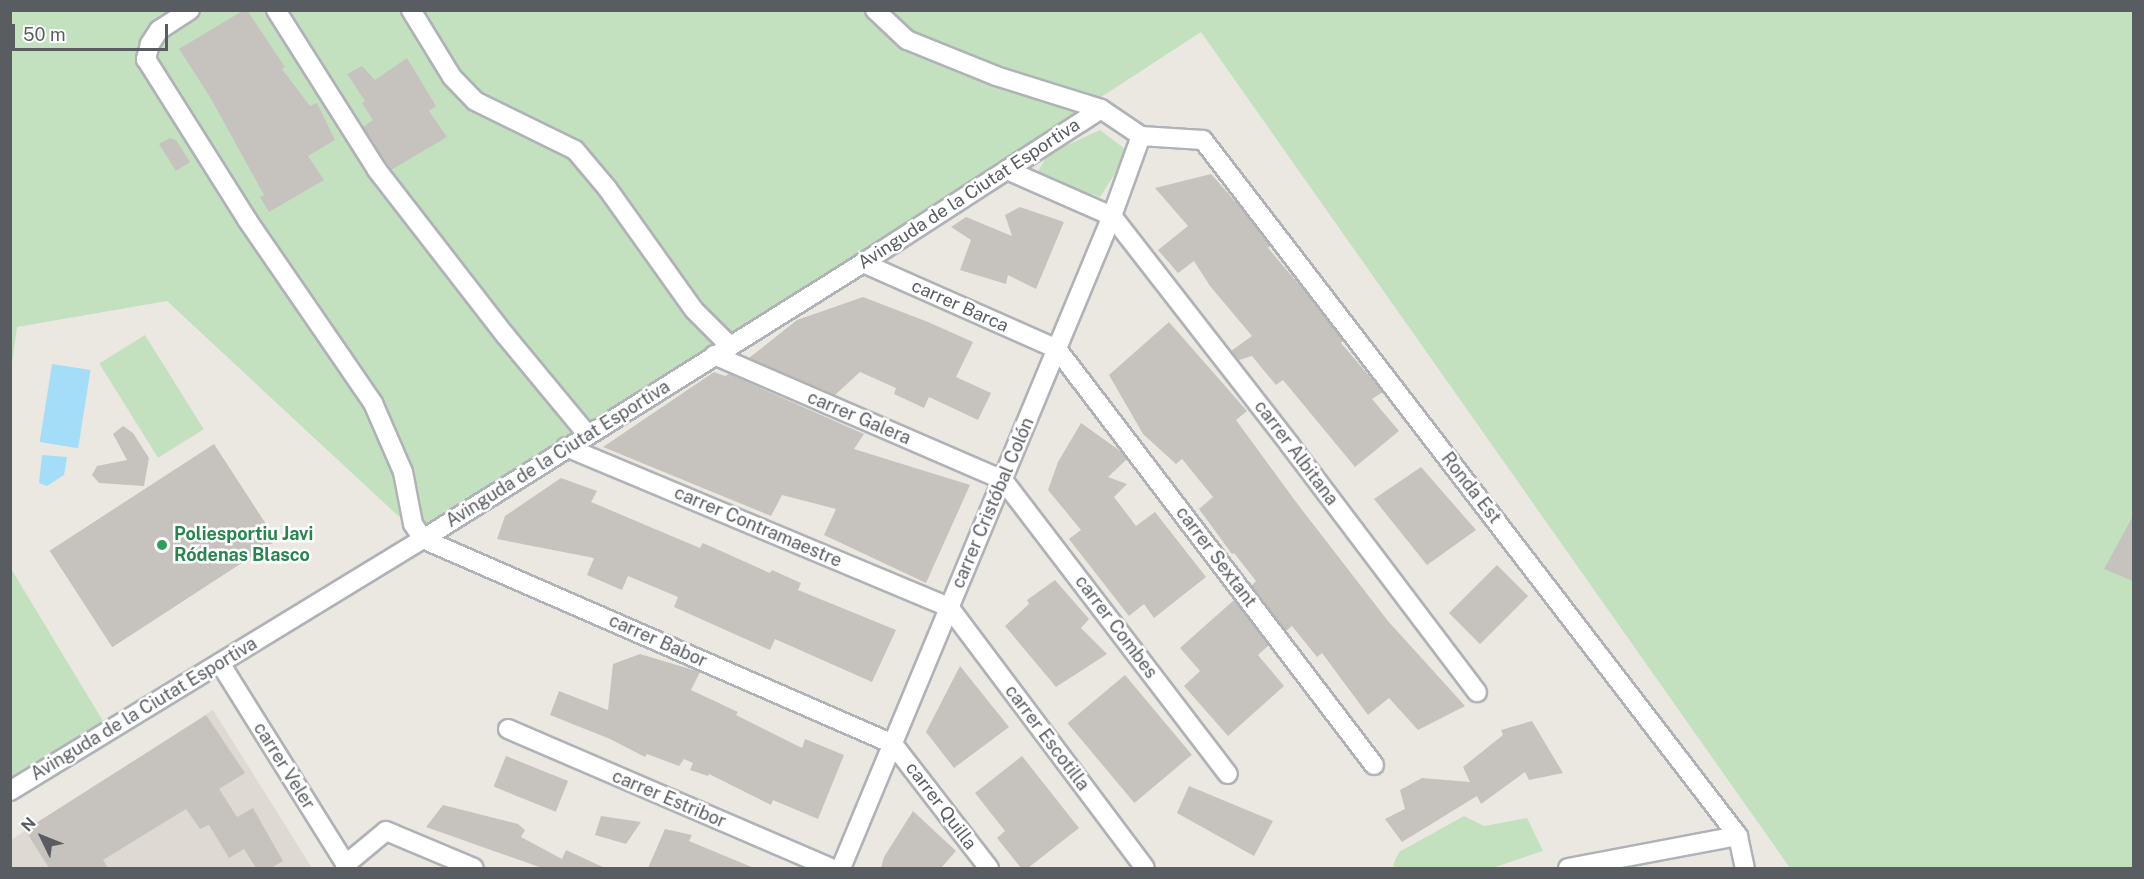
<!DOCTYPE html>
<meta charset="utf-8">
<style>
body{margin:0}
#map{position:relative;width:2144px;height:879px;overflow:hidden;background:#ebe8e1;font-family:"Public Sans",sans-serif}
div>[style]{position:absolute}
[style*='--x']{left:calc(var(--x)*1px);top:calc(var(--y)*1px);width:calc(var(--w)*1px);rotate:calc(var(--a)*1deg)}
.education>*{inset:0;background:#ded9d2}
.green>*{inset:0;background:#c3e1bf;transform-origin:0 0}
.water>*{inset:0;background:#a4ddf8;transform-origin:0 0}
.building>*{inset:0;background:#c6c3be;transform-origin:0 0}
.roads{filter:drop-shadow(2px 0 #afb2b6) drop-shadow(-2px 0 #afb2b6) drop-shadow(0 2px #afb2b6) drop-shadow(0 -2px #afb2b6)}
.minor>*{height:18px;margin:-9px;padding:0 9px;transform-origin:9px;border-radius:9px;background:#fff}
.dots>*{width:16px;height:16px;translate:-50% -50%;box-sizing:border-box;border:3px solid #fff;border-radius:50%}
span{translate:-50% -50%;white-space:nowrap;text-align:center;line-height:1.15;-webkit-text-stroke:5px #fff;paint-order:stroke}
.street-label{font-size:18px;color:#595d61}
.leisure-label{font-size:18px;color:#27864d;font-weight:700}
.left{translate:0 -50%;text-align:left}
.frame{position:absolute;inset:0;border:12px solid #595d61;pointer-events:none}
.north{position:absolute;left:12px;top:807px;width:60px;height:60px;-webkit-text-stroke:4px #fff;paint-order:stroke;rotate:313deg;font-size:16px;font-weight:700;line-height:24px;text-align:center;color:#595d61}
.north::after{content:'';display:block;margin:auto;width:21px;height:27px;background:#595d61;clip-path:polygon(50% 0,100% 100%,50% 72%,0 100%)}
.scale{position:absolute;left:12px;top:24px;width:156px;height:27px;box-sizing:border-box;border:3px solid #595d61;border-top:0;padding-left:8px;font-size:18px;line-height:21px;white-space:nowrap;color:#595d61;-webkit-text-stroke:4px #fff;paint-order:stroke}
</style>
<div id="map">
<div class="education">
<div style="clip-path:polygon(213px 710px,312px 868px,11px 868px,11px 840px)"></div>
</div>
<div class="green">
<div style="clip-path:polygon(11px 11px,2133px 11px,2133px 868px,1790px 868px,1201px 32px,423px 539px,167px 301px,17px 327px,11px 370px)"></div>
<div style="clip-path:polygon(1100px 130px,1129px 152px,1100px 197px,1036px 175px,1048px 154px)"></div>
<div style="left:145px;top:335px;width:111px;height:54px;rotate:58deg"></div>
<div style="clip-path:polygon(10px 567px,109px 731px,10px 791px)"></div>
<div style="clip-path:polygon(1464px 816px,1484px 826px,1527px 818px,1543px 851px,1492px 868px,1395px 868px,1393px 865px,1399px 852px)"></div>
</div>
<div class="water">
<div style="left:52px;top:364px;width:39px;height:79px;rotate:9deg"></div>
<div style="clip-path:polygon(42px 455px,67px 457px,64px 475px,47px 486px,39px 483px)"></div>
</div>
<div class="building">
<div style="clip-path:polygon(244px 10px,247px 10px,285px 67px,282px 69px,310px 106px,317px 103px,335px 140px,308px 156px,324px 180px,269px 212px,260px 197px,264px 195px,210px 97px,179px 49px)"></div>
<div style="clip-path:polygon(407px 58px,436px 106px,429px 111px,447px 137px,391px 170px,363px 127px,373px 120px,362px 103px,365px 101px,347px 74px,362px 66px,375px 80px)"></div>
<div style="clip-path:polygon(170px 138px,176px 140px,190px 162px,176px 171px,159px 144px)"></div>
<div style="clip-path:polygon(1211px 174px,1241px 208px,1270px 246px,1268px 248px,1308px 295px,1343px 341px,1341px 343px,1383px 392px,1372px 399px,1399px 431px,1355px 467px,1283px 380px,1276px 385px,1252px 356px,1239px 360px,1231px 351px,1252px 336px,1210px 286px,1194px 261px,1178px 273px,1158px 250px,1188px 226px,1155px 188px)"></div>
<div style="clip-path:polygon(1020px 207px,1064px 222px,1036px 289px,1008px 275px,1006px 284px,960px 270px,971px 240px,951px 227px,966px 217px,1012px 236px,1005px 215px)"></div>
<div style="clip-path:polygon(863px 297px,928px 322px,973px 342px,956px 377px,991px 393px,978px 420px,929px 397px,924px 408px,894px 394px,896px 388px,860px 372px,835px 395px,749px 358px,797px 320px)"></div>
<div style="clip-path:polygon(1169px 322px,1247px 411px,1236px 420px,1296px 502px,1388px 621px,1465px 706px,1418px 730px,1389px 698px,1368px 715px,1322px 653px,1317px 657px,1292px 626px,1286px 631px,1251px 586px,1256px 581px,1234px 553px,1232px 554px,1199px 509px,1213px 497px,1182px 459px,1176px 464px,1143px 434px,1109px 375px)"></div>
<div style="clip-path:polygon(714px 372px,725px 376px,729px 374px,864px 434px,854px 449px,970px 485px,926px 583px,824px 535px,836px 509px,782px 495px,771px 516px,603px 447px)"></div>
<div style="clip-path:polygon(1081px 423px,1119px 450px,1127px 459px,1108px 477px,1127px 484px,1114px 497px,1136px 526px,1155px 512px,1206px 577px,1154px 618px,1144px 604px,1129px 616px,1069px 539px,1081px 530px,1048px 490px,1058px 462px)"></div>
<div style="clip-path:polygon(123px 426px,133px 433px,149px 458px,144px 486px,99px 483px,92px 475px,97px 466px,127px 460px,113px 434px)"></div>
<div style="left:214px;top:444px;width:115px;height:196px;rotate:57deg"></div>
<div style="clip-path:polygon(1421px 467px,1476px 530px,1427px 565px,1374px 499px)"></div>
<div style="clip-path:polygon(561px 478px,597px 491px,591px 502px,700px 548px,703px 543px,770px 573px,772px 570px,801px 583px,798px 590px,896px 630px,872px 682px,775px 639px,770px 650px,674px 607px,678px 597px,628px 576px,622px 590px,587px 575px,594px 558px,497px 539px,505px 516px)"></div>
<div style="clip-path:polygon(2133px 516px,2133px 581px,2104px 569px)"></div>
<div style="left:1497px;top:565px;width:44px;height:68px;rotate:45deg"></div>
<div style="clip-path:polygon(1055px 580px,1089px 619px,1081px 628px,1107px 654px,1056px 687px,1005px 626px,1029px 604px,1027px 600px)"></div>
<div style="clip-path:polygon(1234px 600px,1269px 645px,1258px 655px,1284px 686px,1228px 736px,1184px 686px,1200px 671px,1180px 648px)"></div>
<div style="clip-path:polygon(640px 654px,700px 672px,691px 690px,738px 712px,736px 715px,802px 748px,805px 739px,844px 755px,818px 819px,773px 800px,771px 805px,709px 774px,708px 776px,690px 770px,693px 763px,684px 759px,679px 766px,647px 754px,645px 757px,610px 739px,550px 715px,559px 691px,608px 710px,613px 664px)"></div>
<div style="clip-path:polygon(960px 666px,1009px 727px,954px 768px,926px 732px)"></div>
<div style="left:1125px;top:675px;width:104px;height:75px;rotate:50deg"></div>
<div style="clip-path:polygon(206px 715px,245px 773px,219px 789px,237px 817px,253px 808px,283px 861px,271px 868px,256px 868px,244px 849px,229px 858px,209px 825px,200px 829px,186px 809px,103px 860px,108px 868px,49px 868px,25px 830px)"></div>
<div style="clip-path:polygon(1532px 721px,1563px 773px,1529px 780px,1525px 772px,1481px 804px,1477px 796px,1402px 842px,1385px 819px,1405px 809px,1400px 790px,1422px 778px,1470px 782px,1463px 767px,1503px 735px,1501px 730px)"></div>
<div style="left:506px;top:756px;width:67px;height:33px;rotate:22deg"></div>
<div style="clip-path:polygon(1022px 756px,1079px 828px,1028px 868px,1021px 868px,997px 838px,1005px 831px,975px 793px)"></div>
<div style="clip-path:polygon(1189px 786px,1273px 821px,1254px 856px,1177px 813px)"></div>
<div style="clip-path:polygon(443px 805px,518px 824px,525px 830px,521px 837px,562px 859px,566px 850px,605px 868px,542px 868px,426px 827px)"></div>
<div style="clip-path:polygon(913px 811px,956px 851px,941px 868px,881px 868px,884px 857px)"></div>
<div style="clip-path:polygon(601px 816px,641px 822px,626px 844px,595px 835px)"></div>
<div style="clip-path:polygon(665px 829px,692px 835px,689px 841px,754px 868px,648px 868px)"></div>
</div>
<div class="roads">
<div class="minor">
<div style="--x:190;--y:10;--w:37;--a:147"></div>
<div style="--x:159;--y:30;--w:17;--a:123"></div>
<div style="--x:150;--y:44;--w:16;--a:105"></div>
<div style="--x:146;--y:59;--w:191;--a:57.8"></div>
<div style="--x:248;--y:221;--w:221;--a:55.5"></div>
<div style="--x:373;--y:403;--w:75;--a:66.5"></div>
<div style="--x:403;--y:472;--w:53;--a:79.1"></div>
<div style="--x:413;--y:524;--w:18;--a:56"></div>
<div style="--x:423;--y:539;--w:513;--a:23.57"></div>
<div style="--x:893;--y:744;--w:157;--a:52.3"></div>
<div style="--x:276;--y:10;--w:189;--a:57.7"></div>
<div style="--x:377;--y:170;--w:209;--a:52.2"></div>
<div style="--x:505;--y:335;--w:129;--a:50.4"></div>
<div style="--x:411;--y:10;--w:79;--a:58.5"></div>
<div style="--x:452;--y:77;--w:33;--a:46"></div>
<div style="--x:475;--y:101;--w:111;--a:26.1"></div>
<div style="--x:575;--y:150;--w:50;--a:49.9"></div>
<div style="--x:607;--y:188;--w:150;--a:54.5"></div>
<div style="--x:694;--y:310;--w:49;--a:45"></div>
<div style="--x:875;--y:10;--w:44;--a:43.2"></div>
<div style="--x:907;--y:40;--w:96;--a:22"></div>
<div style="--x:996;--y:76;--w:110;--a:17.4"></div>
<div style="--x:1101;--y:109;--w:48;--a:34"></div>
<div style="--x:1141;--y:136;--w:62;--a:3.7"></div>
<div style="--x:1203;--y:140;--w:878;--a:52.45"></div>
<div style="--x:1738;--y:836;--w:33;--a:78"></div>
<div style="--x:1007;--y:170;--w:115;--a:23.7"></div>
<div style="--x:1112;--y:216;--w:290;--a:52.1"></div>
<div style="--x:1290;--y:445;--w:310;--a:52.9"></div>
<div style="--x:863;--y:263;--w:212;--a:23.9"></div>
<div style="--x:1057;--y:349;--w:523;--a:52.69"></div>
<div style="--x:714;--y:355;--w:315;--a:23.4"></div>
<div style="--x:1003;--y:480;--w:370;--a:52.6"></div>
<div style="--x:566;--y:447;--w:415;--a:22.7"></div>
<div style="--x:949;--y:607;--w:326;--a:53.1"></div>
<div style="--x:220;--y:663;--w:242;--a:58"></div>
<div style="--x:508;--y:729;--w:351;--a:23.3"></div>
<div style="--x:10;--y:791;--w:484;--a:-31.4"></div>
<div style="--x:423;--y:539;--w:519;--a:-32.1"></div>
<div style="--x:863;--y:263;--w:283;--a:-32.9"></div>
<div style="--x:345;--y:865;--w:53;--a:-39.7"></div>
<div style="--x:386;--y:831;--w:95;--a:22.8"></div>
<div style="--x:841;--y:868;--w:706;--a:-67.43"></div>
<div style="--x:1112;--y:216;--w:85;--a:-70.1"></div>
<div style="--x:1568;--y:868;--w:173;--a:-10.7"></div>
</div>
</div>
<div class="dots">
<div style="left:162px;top:545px;background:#2e9e5b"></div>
</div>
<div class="street-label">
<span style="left:969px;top:194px;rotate:-33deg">Avinguda de la Ciutat Esportiva</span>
<span style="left:960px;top:306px;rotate:24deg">carrer Barca</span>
<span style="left:859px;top:418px;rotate:23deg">carrer Galera</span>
<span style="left:1296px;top:453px;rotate:53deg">carrer Albitana</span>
<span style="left:558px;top:454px;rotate:-32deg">Avinguda de la Ciutat Esportiva</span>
<span style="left:1471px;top:488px;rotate:52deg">Ronda Est</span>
<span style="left:993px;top:503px;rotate:-67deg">carrer Cristóbal Colón</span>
<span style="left:758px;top:527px;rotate:23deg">carrer Contramaestre</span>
<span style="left:1216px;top:557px;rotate:53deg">carrer Sextant</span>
<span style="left:1116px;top:627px;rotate:53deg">carrer Combes</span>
<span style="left:658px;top:641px;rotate:24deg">carrer Babor</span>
<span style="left:144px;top:709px;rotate:-31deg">Avinguda de la Ciutat Esportiva</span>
<span style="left:1047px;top:738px;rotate:53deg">carrer Escotilla</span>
<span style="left:284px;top:766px;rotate:58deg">carrer Veler</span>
<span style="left:669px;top:799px;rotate:23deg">carrer Estribor</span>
<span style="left:941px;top:806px;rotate:53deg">carrer Quilla</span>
</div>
<div class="leisure-label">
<span class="left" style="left:174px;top:545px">Poliesportiu Javi<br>Ródenas Blasco</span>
</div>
<div class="frame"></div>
<div class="north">N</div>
<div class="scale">50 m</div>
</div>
